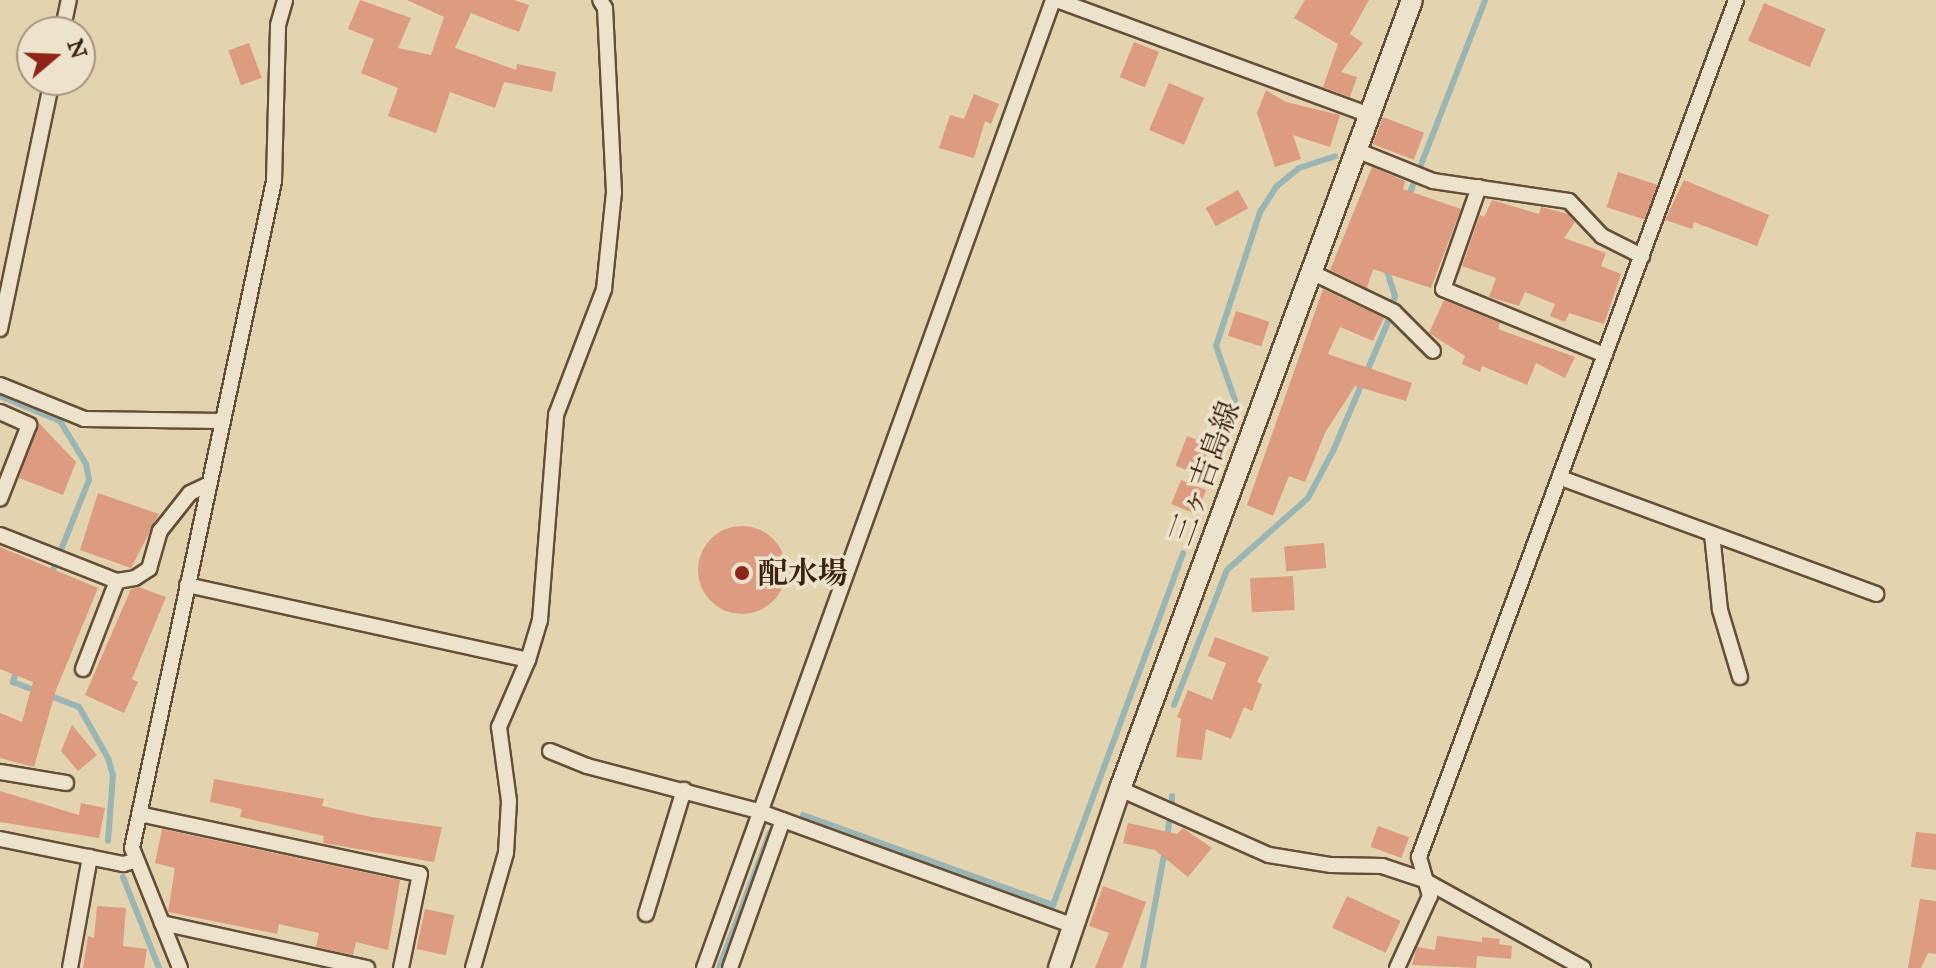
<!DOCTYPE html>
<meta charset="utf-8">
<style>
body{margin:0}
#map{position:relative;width:1936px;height:968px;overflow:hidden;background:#e3d3af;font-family:"IM FELL Great Primer","Noto Serif JP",serif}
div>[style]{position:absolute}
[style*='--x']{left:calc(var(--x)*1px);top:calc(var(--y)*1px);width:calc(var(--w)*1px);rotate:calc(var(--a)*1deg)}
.stream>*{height:6px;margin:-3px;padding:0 3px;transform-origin:3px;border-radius:3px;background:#99b6b5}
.building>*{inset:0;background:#dd9c80;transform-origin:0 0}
.round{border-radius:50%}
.roads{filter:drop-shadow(2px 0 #654e37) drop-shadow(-2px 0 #654e37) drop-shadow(0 2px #654e37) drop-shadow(0 -2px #654e37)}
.street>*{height:14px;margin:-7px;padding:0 7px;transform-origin:7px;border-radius:7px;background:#ede2cb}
.secondary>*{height:20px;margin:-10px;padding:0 10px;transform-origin:10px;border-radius:10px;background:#ede2cb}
.dots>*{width:22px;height:22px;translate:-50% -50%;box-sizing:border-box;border:4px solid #ede2cb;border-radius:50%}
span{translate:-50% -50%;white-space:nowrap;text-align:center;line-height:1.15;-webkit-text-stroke:7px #ede2cb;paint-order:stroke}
.street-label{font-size:30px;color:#3b220f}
.poi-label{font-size:30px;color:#3b220f;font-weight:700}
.left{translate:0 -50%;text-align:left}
.north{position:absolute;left:16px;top:16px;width:80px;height:80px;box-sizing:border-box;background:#ede2cb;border:2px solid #a69580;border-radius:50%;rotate:71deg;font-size:22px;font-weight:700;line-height:32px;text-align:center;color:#3b220f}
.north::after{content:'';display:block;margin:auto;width:28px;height:36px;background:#8f2418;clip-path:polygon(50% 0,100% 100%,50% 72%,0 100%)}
</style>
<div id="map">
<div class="stream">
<div style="--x:1408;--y:198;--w:212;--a:-68.7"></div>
<div style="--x:0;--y:396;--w:65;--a:22.6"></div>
<div style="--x:60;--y:421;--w:50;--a:58.8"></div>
<div style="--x:86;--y:464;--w:16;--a:79"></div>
<div style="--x:89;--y:480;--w:102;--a:111.8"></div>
<div style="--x:1236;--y:403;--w:60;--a:-109.3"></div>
<div style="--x:1216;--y:346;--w:141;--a:-71.8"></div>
<div style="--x:1260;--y:212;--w:31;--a:-57"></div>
<div style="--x:1277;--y:186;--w:28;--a:-39"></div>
<div style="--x:1299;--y:168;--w:38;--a:-18"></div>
<div style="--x:17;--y:668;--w:15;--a:106"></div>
<div style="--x:13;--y:682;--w:26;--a:21"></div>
<div style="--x:48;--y:695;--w:33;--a:21"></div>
<div style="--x:79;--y:707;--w:59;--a:60.4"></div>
<div style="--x:108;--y:758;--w:18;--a:74"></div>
<div style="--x:113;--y:775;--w:66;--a:94.3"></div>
<div style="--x:1174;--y:705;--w:145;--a:-68.6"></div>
<div style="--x:1227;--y:570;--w:108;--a:-41.6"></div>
<div style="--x:1308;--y:498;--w:55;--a:-62"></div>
<div style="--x:1334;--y:449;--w:138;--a:-67"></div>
<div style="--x:1388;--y:322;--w:27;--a:-75"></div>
<div style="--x:1395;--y:296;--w:28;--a:-108"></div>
<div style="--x:1172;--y:804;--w:8;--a:-90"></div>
<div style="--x:803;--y:815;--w:266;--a:19.8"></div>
<div style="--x:1053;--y:905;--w:375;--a:-69.7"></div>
<div style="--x:1167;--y:839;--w:17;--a:-83"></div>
<div style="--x:123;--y:877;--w:98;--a:68.4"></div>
<div style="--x:719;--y:968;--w:145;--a:-69.4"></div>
<div style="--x:1143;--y:968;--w:120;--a:-79.4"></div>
</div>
<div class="building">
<div style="clip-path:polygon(360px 0,411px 18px,398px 48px,431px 55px,444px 17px,407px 0,514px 0,529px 5px,519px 32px,471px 13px,455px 48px,516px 70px,517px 64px,556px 72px,552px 92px,504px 82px,495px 108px,450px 92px,436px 133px,388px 116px,398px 88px,361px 73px,374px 39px,348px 29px)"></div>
<div style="clip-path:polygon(1305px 0,1369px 0,1350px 34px,1363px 43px,1341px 72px,1357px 77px,1350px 97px,1323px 87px,1338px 44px,1294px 18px)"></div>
<div style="left:1764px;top:3px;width:67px;height:41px;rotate:23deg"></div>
<div style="left:1134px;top:42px;width:27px;height:38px;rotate:22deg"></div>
<div style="left:249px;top:43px;width:37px;height:22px;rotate:70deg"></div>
<div style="left:1169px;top:83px;width:38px;height:51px;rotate:23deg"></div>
<div style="clip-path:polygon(1266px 90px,1286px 102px,1340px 115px,1330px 147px,1293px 135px,1301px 159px,1275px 167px,1257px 113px)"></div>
<div style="clip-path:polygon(974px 94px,999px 104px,991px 124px,985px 121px,974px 158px,939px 148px,950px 115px,964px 119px)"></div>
<div style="left:1383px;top:117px;width:44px;height:29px;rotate:21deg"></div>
<div style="clip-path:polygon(1372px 167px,1405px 181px,1403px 189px,1461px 209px,1431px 288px,1373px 269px,1367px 288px,1330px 270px)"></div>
<div style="left:1618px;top:172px;width:41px;height:37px;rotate:18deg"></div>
<div style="clip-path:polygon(1684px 180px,1769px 215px,1757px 246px,1694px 222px,1692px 229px,1665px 220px)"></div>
<div style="left:1238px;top:190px;width:21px;height:37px;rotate:61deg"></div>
<div style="clip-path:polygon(1492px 200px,1539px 214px,1541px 207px,1568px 214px,1575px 222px,1564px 238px,1606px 253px,1601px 266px,1621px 274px,1604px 324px,1569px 313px,1565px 322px,1550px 316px,1555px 304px,1525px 292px,1519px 306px,1489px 297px,1496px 278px,1462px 266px,1480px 215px,1484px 217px)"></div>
<div style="clip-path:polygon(1323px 289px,1384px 318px,1373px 341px,1340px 327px,1328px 354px,1412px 383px,1406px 401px,1355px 386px,1325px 433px,1305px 482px,1289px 476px,1273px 516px,1247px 505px)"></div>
<div style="clip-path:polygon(1444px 300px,1500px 323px,1498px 329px,1575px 357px,1565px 378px,1536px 363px,1527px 385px,1482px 366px,1480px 372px,1462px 364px,1465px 356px,1429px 333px)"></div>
<div style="left:1236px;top:311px;width:35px;height:26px;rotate:18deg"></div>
<div style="clip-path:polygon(38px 422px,76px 462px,63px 495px,19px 478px)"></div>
<div style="left:1187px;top:436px;width:25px;height:32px;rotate:21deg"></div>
<div style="left:1181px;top:480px;width:27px;height:26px;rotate:22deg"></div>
<div style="clip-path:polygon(98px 493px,159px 514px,131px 568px,80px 550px)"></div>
<div class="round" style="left:698px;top:526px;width:88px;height:88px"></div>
<div style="left:1324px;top:543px;width:25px;height:40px;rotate:85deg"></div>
<div style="clip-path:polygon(0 547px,98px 588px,56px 690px,34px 767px,0 758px,0 713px,22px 722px,33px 682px,0 669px)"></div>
<div style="left:1293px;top:576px;width:34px;height:43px;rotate:87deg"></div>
<div style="clip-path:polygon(139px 587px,166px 597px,132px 679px,138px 682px,124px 713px,85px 695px,131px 589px)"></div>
<div style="clip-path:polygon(1215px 637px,1269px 657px,1257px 682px,1262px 684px,1252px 711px,1244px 707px,1231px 739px,1206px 729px,1202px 760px,1176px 757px,1181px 719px,1177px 717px,1188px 690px,1212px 700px,1226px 663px,1208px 656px)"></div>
<div style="clip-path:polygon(72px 725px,97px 755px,78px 771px,61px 751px)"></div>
<div style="clip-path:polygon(214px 779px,324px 799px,322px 806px,371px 817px,442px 827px,434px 862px,323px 843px,324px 836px,240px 817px,242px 809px,210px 802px)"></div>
<div style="clip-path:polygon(0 791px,79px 815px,81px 803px,105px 808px,99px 838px,0 822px)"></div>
<div style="clip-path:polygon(1128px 823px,1177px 834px,1183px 828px,1212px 848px,1188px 877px,1155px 850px,1123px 843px)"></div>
<div style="left:1378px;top:826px;width:33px;height:22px;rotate:20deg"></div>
<div style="clip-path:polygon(162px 829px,400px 880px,388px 950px,356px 942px,353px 955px,316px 947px,319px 933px,279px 924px,277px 934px,168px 912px,175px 868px,155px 863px)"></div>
<div style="clip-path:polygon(1916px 832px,1936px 834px,1936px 870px,1911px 867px)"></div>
<div style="clip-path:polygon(1103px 886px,1146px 902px,1122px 968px,1095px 968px,1109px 933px,1089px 926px)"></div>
<div style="left:1347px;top:896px;width:59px;height:35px;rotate:25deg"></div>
<div style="clip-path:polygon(1920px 899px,1936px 901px,1936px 954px,1928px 953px,1921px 968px,1908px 968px)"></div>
<div style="clip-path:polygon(97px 906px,126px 908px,123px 946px,147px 949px,144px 968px,83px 968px,88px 936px,94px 938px)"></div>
<div style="left:425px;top:909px;width:30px;height:41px;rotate:12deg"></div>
<div style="clip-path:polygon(1437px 936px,1482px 942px,1482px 937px,1500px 939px,1499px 944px,1512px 946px,1511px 959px,1477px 956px,1476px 968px,1412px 965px,1417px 947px,1435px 950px)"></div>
</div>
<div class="roads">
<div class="street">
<div style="--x:1057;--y:0;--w:333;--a:20.2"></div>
<div style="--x:62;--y:32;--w:33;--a:-78"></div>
<div style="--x:1356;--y:150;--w:83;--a:21.9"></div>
<div style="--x:1433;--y:181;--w:137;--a:8.4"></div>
<div style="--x:1569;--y:201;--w:48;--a:46.7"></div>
<div style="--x:1602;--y:236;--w:45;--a:26.6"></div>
<div style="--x:1479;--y:187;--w:108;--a:109.4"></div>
<div style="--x:1443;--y:289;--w:175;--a:22.2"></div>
<div style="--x:1311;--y:272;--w:92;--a:25.7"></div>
<div style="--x:1394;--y:312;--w:55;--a:45"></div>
<div style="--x:0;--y:329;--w:254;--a:-78.2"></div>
<div style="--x:0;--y:385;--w:91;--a:22"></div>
<div style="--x:84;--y:419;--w:137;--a:0.8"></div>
<div style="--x:0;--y:412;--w:32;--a:24"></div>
<div style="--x:29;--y:425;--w:79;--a:111.4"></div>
<div style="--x:1561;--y:478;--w:336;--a:20.2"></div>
<div style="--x:1712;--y:534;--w:76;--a:84"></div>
<div style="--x:1720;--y:610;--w:70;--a:73.4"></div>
<div style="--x:0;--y:535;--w:126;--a:21.5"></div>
<div style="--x:117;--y:581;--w:18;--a:-9"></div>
<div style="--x:135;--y:578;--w:17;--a:-33"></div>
<div style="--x:149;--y:569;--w:40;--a:-74"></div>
<div style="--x:160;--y:531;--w:48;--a:-51.7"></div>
<div style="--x:190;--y:493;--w:21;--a:-25"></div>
<div style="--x:187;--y:585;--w:349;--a:12.4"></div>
<div style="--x:528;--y:660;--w:42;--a:-73.3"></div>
<div style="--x:540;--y:620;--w:206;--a:-85.5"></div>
<div style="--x:556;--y:415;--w:135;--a:-69.1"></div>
<div style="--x:604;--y:289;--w:98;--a:-84.1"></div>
<div style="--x:614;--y:192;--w:184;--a:-92.8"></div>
<div style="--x:605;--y:8;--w:9;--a:-122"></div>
<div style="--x:83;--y:669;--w:94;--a:-68.9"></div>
<div style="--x:550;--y:751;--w:40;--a:22"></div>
<div style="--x:587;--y:766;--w:177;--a:14.7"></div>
<div style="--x:758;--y:811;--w:336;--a:20"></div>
<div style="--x:0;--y:772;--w:67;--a:9.5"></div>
<div style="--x:1120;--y:789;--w:163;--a:23.9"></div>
<div style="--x:1269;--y:855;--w:63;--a:9.2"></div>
<div style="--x:1331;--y:865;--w:51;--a:1.1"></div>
<div style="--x:1382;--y:866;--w:44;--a:18.4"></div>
<div style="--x:1424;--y:880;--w:182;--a:29"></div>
<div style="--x:139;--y:814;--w:287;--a:12.1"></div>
<div style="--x:420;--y:874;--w:96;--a:101.4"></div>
<div style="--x:0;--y:839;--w:126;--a:11.5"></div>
<div style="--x:123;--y:864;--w:11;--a:-15"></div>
<div style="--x:646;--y:914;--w:130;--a:-73"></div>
<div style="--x:162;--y:923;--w:210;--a:12.4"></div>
<div style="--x:70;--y:968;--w:113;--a:-79.8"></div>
<div style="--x:180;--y:968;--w:129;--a:-111.8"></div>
<div style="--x:132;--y:848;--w:682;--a:-77.98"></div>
<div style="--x:274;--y:181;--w:156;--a:-88.5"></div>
<div style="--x:278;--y:25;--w:26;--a:-74"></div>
<div style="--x:473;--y:968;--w:120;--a:-74"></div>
<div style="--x:506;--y:853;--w:52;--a:-86.7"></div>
<div style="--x:509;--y:801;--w:75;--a:-97.7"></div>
<div style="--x:499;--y:727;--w:73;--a:-66.6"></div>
<div style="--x:704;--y:968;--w:1029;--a:-70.17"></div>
<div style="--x:730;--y:968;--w:157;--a:-70.3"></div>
<div style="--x:1397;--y:968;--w:79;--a:-65.4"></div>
<div style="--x:1430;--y:896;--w:41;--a:-105.8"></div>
<div style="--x:1419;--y:857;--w:914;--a:-69.7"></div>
</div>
<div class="secondary">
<div style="--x:1059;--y:968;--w:189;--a:-71.2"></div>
<div style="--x:1120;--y:789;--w:841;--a:-69.69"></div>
</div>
</div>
<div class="dots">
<div style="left:742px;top:573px;background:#8f2418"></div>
</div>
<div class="street-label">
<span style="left:1205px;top:473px;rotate:-70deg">三ヶ吉島線</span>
</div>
<div class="poi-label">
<span class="left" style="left:758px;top:573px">配水場</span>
</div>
<div class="north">N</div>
</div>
